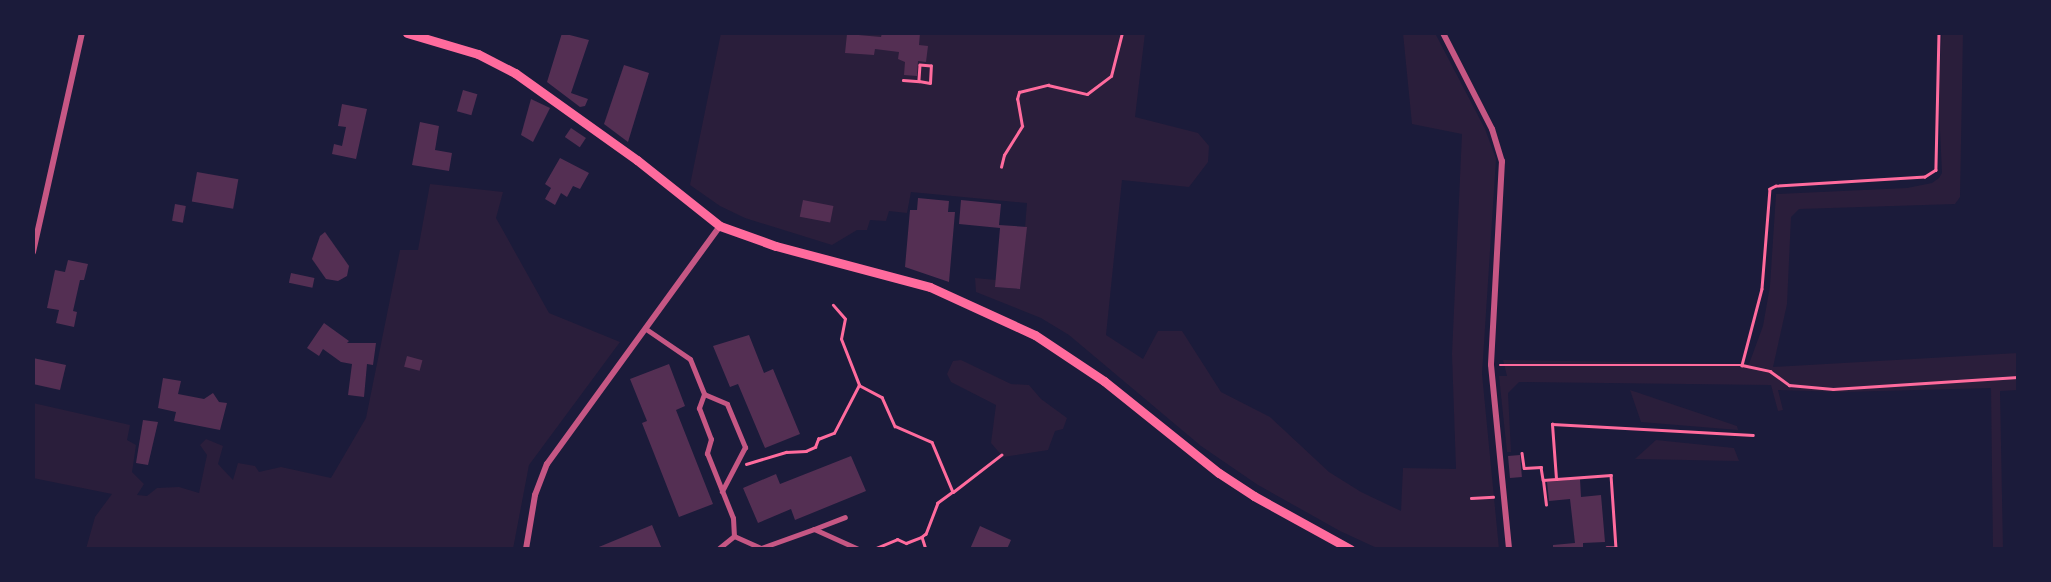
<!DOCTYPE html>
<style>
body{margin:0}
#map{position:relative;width:2051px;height:582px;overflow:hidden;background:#1b1b3a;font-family:Figtree,sans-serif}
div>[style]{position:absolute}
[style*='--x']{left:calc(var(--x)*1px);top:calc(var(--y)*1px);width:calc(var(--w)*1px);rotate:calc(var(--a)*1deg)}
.green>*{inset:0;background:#2a1e3b}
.building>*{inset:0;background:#542f53;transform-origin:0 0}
.path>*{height:2.5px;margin:-1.25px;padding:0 1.25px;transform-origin:1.25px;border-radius:1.25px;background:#ff6b9d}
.pedestrian>*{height:5px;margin:-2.5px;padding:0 2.5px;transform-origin:2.5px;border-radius:2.5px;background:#c65784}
.minor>*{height:6px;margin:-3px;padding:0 3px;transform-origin:3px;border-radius:3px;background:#c65784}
.secondary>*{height:9px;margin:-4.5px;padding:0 4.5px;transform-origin:4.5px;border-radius:4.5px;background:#ff6b9d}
span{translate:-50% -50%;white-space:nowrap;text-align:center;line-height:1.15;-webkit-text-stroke:5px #1b1b3a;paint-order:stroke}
.frame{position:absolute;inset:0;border:35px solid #1b1b3a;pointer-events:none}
</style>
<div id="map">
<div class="green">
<div style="clip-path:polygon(721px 33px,1145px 33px,1135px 117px,1198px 133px,1209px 146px,1208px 162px,1189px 187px,1122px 180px,1106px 335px,1143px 359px,1158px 331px,1182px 331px,1221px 392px,1270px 417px,1329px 472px,1361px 492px,1401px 511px,1403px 468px,1456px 469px,1452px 354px,1462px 134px,1412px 124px,1403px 33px,1435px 33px,1485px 129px,1496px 159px,1482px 374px,1499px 549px,1379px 549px,1340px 531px,1258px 485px,1201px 446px,1069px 335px,1041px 318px,976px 292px,975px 278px,996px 280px,996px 287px,1020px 289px,1027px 203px,911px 192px,907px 213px,889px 211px,886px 221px,870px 220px,867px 230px,857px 230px,832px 245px,745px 218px,720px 206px,690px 185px)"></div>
<div style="clip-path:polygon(1942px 33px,1963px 33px,1960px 197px,1955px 204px,1799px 209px,1791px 217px,1787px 304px,1773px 367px,2018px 353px,2018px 390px,2000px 391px,2003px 549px,1993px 549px,1991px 388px,1842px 392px,1778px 390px,1783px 410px,1778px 411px,1771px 385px,1519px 382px,1508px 393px,1511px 452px,1507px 452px,1499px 376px,1507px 376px,1503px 360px,1749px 364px,1763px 326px,1770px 286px,1776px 194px,1907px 188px,1932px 183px,1939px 178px,1942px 173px,1938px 87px)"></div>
<div style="clip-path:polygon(430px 184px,503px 192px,496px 218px,549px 313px,620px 342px,529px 465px,513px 549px,86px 549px,95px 517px,112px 494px,33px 478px,33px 403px,130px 425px,127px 440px,136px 445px,132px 472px,144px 484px,137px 495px,147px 496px,157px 488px,179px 487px,199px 493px,207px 455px,200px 445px,206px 439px,223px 446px,218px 464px,233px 480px,238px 463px,255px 466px,259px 472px,281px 467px,331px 478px,366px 418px,400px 250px,418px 250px)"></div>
<div style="clip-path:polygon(961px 360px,1011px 384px,1029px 385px,1041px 399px,1067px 418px,1063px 429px,1055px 431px,1048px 450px,1003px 457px,991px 443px,996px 405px,951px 382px,947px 374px,953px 361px)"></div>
<div style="clip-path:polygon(1630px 390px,1737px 426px,1738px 430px,1641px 422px)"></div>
<div style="clip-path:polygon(1656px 440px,1734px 448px,1739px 461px,1635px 459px)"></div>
</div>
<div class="building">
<div style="clip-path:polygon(562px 33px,589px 40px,571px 93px,588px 99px,585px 106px,580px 107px,547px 82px)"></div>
<div style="clip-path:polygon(882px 33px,920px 33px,919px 45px,928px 46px,926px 62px,918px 61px,917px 76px,904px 75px,905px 62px,898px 59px,899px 52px,875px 49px,874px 55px,845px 53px,847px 34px,881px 37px)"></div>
<div style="clip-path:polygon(624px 65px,649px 73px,628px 142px,604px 124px)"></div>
<div style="left:463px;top:90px;width:15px;height:22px;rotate:16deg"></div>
<div style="clip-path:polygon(531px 99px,550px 108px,533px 142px,521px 135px)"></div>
<div style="clip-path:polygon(342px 104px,367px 109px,356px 159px,332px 154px,334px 144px,342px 146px,346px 127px,338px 126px)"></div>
<div style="clip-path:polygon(420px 122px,439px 126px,435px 150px,452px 153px,449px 171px,412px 165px)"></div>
<div style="left:571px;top:128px;width:18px;height:11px;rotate:34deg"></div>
<div style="clip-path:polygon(560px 158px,589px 173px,580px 189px,573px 186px,567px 197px,561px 193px,555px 205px,545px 199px,551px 188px,545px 184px)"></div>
<div style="left:197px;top:172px;width:42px;height:30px;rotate:10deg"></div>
<div style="clip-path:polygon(918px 198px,949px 201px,948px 212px,955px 212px,949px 282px,905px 267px,910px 210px,917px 210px)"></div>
<div style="left:803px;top:200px;width:31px;height:17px;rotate:11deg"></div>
<div style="clip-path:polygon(961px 200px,1001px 204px,999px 225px,1027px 227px,1020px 289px,995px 287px,1000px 228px,959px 224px)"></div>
<div style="left:175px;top:204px;width:11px;height:17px;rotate:10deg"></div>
<div style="clip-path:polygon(325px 232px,349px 266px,347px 276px,338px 281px,326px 279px,312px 259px,320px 236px)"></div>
<div style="clip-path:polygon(68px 260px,88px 264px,84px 280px,80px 280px,73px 311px,77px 312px,74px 327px,56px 323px,59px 310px,47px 308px,55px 270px,65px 272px)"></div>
<div style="left:291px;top:273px;width:24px;height:10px;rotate:12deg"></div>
<div style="clip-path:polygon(324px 323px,349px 341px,347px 343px,376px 343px,373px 365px,367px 364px,364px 397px,348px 395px,352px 364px,341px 362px,323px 349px,319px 356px,307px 348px)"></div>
<div style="clip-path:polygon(749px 335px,764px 373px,773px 369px,800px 434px,765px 448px,738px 384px,730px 387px,713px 346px)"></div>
<div style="left:407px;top:356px;width:16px;height:11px;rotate:15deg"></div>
<div style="clip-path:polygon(33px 358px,66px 365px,60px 390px,33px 384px)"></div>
<div style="clip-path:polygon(669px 364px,685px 406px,676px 410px,713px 504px,679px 517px,642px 423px,647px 421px,630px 379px)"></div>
<div style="clip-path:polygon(163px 378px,181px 381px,178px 394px,204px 399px,213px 393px,219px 402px,227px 403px,220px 430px,174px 421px,176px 412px,158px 408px)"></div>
<div style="clip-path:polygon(143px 420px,158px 422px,148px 465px,136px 463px)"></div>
<div style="left:1520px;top:455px;width:22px;height:12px;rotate:85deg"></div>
<div style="clip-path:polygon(851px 456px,866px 491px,795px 520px,791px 509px,758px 523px,743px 488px,776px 474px,780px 484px)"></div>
<div style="clip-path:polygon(1580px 479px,1581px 497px,1601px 495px,1605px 542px,1583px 543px,1583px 549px,1553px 549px,1553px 545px,1575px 543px,1570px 499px,1549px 501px,1547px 482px)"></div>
<div style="clip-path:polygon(652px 525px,662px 549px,594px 549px)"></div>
<div style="clip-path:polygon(980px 526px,1011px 540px,1007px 549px,970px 549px)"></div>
</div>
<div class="path">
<div style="--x:1939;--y:33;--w:137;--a:91.3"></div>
<div style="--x:1936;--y:170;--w:13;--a:148"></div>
<div style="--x:1925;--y:177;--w:149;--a:176.5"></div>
<div style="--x:1776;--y:186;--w:7;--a:153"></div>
<div style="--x:1770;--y:189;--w:100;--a:94.6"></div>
<div style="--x:1762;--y:289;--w:79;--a:104.7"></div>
<div style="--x:1742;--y:365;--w:29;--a:12"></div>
<div style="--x:1770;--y:371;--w:24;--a:36"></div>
<div style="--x:1789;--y:385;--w:44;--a:5.2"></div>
<div style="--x:1833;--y:389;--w:185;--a:-3.7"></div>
<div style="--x:903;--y:80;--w:16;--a:4"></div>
<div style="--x:919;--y:81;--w:11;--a:10"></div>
<div style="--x:930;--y:83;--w:17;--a:-87"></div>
<div style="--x:931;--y:66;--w:11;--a:-175"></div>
<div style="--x:920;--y:65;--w:16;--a:94"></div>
<div style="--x:1001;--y:167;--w:12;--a:-76"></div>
<div style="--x:1004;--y:155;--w:34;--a:-58"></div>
<div style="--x:1022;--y:126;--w:27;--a:-100"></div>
<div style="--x:1017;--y:99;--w:7;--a:-74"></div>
<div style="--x:1019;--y:92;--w:30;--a:-14"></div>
<div style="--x:1048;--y:85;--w:40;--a:13"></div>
<div style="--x:1087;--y:94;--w:30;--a:-37"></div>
<div style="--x:1111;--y:76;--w:44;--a:-75.7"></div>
<div style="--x:1500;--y:365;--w:242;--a:0"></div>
<div style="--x:859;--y:385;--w:26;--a:28"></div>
<div style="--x:882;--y:397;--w:32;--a:66"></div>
<div style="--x:895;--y:426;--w:40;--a:23.4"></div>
<div style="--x:932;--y:442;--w:54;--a:67.2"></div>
<div style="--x:953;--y:492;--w:19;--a:144"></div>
<div style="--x:938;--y:503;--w:33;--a:111"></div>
<div style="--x:926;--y:534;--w:5;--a:143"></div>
<div style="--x:922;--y:537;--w:13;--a:72"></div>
<div style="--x:1522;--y:453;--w:15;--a:82"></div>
<div style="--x:1524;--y:468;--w:17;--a:-3"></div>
<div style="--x:1541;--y:467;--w:13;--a:81"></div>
<div style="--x:746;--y:464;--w:42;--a:-16.7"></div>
<div style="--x:786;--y:452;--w:20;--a:-3"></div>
<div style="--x:806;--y:451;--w:10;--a:-24"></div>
<div style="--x:815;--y:447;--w:9;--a:-69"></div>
<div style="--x:818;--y:439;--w:17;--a:-21"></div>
<div style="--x:834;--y:433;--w:54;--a:-62.5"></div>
<div style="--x:859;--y:385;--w:49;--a:-111.4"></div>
<div style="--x:841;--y:339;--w:20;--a:-79"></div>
<div style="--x:845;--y:319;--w:18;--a:-131"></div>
<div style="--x:1556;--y:479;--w:55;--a:-94.2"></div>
<div style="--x:1552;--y:424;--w:201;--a:3.1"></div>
<div style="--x:953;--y:492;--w:61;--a:-37.6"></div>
<div style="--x:1471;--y:498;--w:22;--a:-3"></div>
<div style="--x:1546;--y:505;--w:25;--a:-97"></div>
<div style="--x:1543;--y:480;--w:68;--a:-4.2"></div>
<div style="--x:1611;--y:475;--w:73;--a:86.1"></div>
<div style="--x:1616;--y:548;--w:9;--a:180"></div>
<div style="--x:874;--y:549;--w:25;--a:-23"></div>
<div style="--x:897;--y:539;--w:10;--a:24"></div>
<div style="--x:906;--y:543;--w:17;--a:-21"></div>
</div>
<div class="pedestrian">
<div style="--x:646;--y:329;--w:53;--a:34.3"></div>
<div style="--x:690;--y:359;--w:38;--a:68"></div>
<div style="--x:704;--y:394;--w:15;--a:110"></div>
<div style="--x:699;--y:408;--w:33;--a:69"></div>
<div style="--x:711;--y:439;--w:15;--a:106"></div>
<div style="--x:707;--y:453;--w:70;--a:68.2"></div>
<div style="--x:733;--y:518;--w:18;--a:87"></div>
<div style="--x:704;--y:394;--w:25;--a:23"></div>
<div style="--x:727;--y:404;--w:47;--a:67.3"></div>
<div style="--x:745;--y:447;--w:50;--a:117.6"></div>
<div style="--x:814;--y:529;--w:33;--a:-21"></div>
<div style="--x:718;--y:549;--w:21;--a:-39"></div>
<div style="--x:734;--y:536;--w:30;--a:24"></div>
<div style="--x:761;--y:548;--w:56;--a:-19.7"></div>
<div style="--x:814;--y:529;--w:48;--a:24.4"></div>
</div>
<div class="minor">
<div style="--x:1443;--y:33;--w:108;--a:63"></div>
<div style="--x:1492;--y:129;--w:34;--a:73"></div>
<div style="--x:1502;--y:161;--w:204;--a:93.1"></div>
<div style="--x:1491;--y:365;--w:185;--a:84.4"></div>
<div style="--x:33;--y:252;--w:224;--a:-77.4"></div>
<div style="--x:526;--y:549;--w:55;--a:-80.5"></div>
<div style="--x:535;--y:495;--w:33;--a:-69"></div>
<div style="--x:547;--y:464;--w:294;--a:-54"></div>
</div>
<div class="secondary">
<div style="--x:407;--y:33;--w:74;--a:16.5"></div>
<div style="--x:478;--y:54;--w:42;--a:27.2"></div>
<div style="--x:515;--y:73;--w:150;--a:35.5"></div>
<div style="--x:637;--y:160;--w:106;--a:38.5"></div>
<div style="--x:720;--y:226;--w:59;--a:19.7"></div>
<div style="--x:776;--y:246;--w:159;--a:14.9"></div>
<div style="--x:930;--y:287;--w:115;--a:24.6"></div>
<div style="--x:1035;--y:335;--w:83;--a:33.7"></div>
<div style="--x:1104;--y:381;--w:147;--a:38.7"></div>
<div style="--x:1219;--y:473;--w:42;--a:33.3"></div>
<div style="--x:1254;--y:496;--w:110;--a:28.9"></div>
</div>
<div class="frame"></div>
</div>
